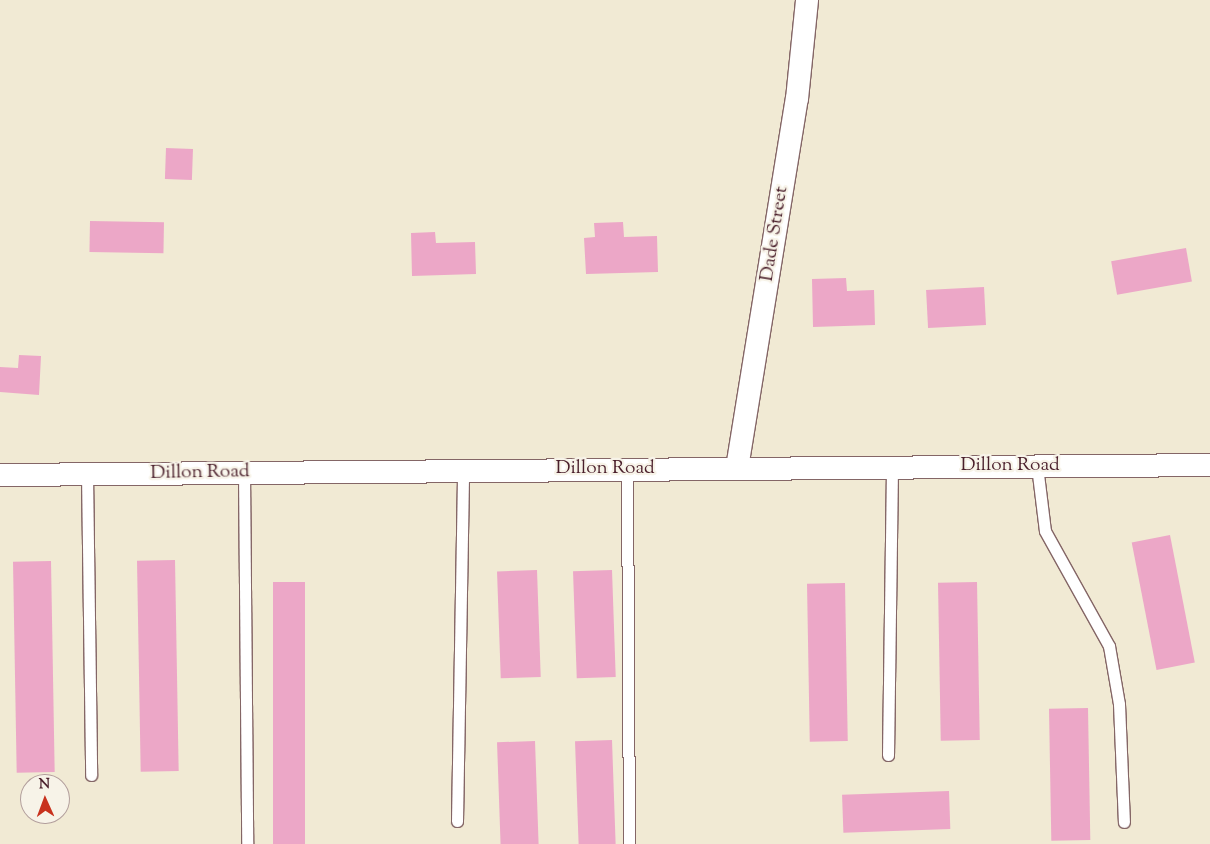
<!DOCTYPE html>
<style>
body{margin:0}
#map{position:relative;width:1210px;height:844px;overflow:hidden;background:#f1ead4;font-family:"Sorts Mill Goudy",serif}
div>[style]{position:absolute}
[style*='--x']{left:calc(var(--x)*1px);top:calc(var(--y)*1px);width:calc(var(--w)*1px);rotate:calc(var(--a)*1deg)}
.building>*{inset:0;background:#eca7c7;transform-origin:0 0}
.roads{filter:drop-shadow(1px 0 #846666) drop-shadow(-1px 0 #846666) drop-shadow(0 1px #846666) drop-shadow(0 -1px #846666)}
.service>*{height:11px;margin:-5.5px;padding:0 5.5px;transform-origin:5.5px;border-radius:5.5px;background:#fff}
.minor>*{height:22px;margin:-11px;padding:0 11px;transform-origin:11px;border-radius:11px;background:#fff}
span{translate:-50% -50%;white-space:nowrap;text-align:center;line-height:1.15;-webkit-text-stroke:4.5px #f7f3e8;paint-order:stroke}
.street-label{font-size:19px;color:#4a1f2b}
.north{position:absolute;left:20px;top:774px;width:50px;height:50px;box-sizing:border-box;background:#f7f3e8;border:1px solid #b29e9c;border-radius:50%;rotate:358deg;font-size:14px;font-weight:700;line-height:20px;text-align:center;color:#4a1f2b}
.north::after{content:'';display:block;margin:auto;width:18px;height:22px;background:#c8321e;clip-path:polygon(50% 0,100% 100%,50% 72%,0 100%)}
</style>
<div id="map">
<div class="building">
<div style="left:166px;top:148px;width:27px;height:31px;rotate:2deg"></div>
<div style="left:90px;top:221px;width:74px;height:31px;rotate:1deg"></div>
<div style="clip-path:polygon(623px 222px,624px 237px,657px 236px,658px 272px,586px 274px,584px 238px,595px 237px,594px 223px)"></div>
<div style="clip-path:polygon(435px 232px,436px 243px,475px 242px,476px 274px,412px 276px,411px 233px)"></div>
<div style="left:1186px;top:248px;width:34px;height:76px;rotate:80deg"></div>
<div style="clip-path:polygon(846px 278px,847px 291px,874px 290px,875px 325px,813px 327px,812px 279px)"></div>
<div style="left:984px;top:287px;width:38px;height:58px;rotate:87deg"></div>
<div style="clip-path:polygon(19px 355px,41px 356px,39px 395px,0 392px,0 367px,18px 368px)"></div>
<div style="left:1170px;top:535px;width:130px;height:39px;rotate:79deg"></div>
<div style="left:175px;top:560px;width:211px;height:38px;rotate:89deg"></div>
<div style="left:51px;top:561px;width:211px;height:38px;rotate:89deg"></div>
<div style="left:537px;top:570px;width:107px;height:40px;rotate:88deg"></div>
<div style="left:612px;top:570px;width:107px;height:39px;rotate:88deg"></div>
<div style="left:273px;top:582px;width:32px;height:262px"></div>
<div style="left:977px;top:582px;width:158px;height:39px;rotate:89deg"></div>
<div style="left:845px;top:583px;width:158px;height:38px;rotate:89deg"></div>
<div style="left:1088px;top:708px;width:132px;height:39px;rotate:89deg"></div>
<div style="left:612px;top:740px;width:104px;height:37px;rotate:88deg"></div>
<div style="left:535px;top:741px;width:103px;height:38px;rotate:88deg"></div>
<div style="left:949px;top:791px;width:38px;height:107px;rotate:88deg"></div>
</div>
<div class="roads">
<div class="service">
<div style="--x:1037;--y:466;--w:65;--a:83"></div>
<div style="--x:1045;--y:531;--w:132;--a:60.9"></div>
<div style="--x:1109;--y:646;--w:59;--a:80.2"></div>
<div style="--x:1119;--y:704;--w:118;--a:87.6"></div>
<div style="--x:627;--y:469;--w:375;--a:89.7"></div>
<div style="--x:244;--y:472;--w:372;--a:89.5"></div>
<div style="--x:87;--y:474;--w:301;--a:89.2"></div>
<div style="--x:888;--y:755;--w:288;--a:-89.2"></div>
<div style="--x:457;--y:821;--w:351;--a:-89"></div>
</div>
<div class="minor">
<div style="--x:737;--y:468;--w:374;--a:-80.8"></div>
<div style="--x:797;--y:99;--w:100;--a:-84.2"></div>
<div style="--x:0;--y:475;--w:1210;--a:-0.47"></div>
</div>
</div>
<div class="street-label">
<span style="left:775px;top:234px;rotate:-81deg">Dade Street</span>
<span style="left:1010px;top:466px">Dillon Road</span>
<span style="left:605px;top:469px">Dillon Road</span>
<span style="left:200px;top:473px;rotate:-1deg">Dillon Road</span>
</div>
<div class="north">N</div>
</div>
